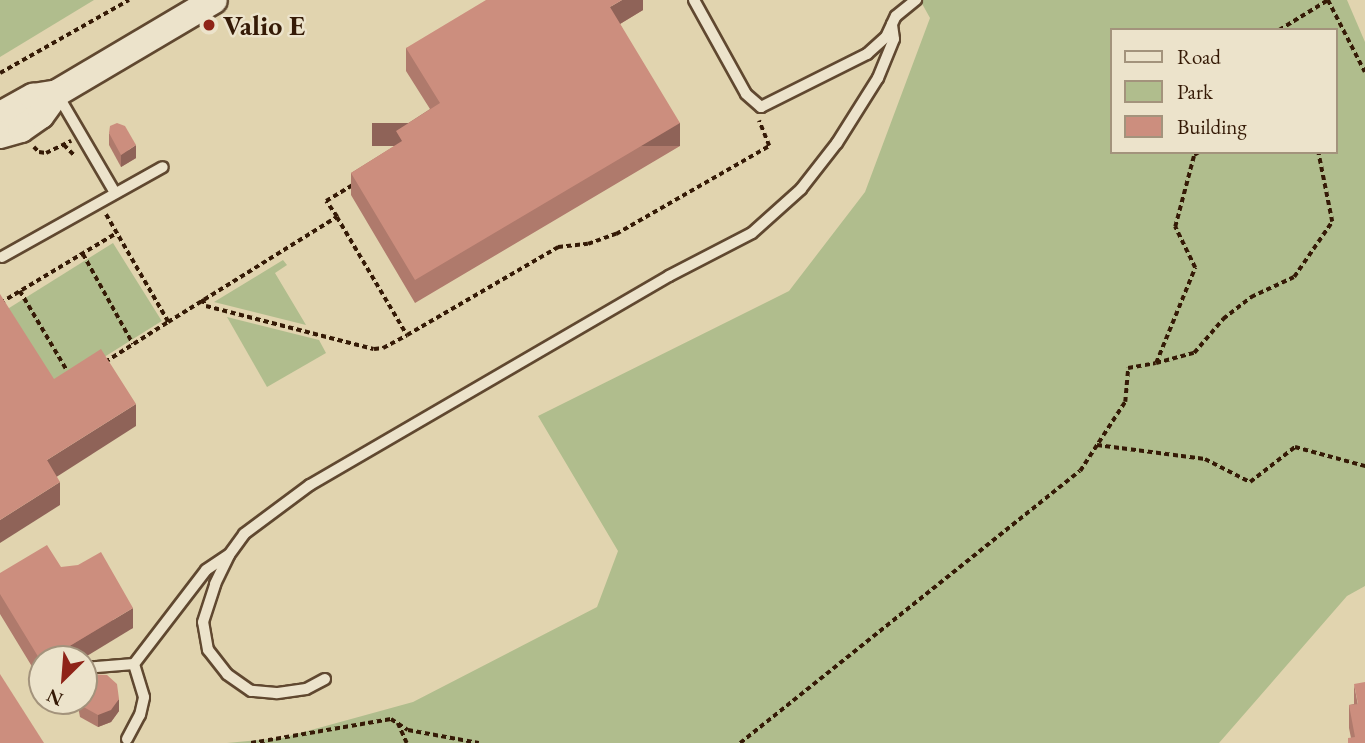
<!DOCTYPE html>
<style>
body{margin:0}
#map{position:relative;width:1365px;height:743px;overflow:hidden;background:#e1d4af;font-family:"EB Garamond",serif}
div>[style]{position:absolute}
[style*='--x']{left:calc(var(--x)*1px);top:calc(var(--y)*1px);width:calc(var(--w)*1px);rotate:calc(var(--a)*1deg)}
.green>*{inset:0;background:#b0bd8d;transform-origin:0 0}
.path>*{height:3.5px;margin-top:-1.75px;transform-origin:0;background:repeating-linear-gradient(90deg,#351a06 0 5px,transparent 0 8.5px)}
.roads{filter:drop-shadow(2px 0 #604830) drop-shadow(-2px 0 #604830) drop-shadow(0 2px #604830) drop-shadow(0 -2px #604830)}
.service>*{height:10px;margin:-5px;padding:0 5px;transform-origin:5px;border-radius:5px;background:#ece3cb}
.secondary>*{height:26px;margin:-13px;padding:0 13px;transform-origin:13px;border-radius:13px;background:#ece3cb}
.wall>*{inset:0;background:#af7a6c}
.shaded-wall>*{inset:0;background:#8f6358;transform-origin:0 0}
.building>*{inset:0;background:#cc8e7e}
.dots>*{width:19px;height:19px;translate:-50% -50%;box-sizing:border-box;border:4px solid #ece3cb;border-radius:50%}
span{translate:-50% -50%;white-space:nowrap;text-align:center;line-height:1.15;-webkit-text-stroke:5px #ece3cb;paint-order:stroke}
.poi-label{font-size:28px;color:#351a06;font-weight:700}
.left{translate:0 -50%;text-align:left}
.legend{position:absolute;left:1110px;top:28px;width:228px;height:126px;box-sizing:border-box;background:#ece3cb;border:2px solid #a3937c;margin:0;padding:9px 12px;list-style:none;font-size:21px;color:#351a06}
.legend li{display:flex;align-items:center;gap:14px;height:35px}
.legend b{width:35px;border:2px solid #a3937c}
.north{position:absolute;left:28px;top:645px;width:70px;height:70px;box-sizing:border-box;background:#ece3cb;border:2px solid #a3937c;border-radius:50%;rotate:205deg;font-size:19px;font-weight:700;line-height:28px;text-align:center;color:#351a06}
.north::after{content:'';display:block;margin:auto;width:24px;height:32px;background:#8f2418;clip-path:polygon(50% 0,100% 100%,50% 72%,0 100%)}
</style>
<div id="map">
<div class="green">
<div style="clip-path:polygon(0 0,94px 0,0 57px)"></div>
<div style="clip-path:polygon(evenodd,920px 0,1347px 0,1365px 42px,1365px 586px,1347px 596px,1219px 743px,227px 743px,282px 738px,413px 702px,597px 607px,618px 551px,538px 416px,789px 291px,865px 192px,930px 18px,920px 0,1111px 30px,1335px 30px,1335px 152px,1111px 152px,1111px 30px)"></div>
<div style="left:113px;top:243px;width:92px;height:130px;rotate:58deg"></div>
<div style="clip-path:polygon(283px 260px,287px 265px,275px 273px,306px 325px,214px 302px)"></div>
<div style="clip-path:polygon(227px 317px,319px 340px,326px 353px,267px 387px)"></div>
</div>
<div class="path">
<div style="--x:1279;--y:30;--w:57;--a:-31.5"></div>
<div style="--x:1328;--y:0;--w:81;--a:62.8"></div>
<div style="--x:0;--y:73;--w:148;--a:-29.5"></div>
<div style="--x:64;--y:145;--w:16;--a:45"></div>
<div style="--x:34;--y:147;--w:7;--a:45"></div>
<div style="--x:39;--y:152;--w:7;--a:8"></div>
<div style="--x:46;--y:153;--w:28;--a:-26"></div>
<div style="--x:337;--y:217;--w:19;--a:-125"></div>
<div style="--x:326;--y:201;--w:31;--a:-31"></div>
<div style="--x:83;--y:254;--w:103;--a:60.9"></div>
<div style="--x:20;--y:291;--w:96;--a:59.4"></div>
<div style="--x:202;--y:299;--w:8;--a:60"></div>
<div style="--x:206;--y:306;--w:173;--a:14.4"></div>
<div style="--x:374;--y:349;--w:9;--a:-6"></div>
<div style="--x:383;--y:348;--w:27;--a:-28"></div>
<div style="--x:0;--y:303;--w:134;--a:-31"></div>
<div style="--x:168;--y:322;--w:199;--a:-31.9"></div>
<div style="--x:337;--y:217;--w:137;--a:59.3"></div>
<div style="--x:407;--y:335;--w:175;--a:-30.2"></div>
<div style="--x:558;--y:247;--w:30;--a:-6"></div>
<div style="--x:588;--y:244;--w:30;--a:-20"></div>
<div style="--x:616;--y:234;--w:177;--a:-29.9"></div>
<div style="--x:769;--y:146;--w:27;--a:-112"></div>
<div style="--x:105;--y:362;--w:75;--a:-32.4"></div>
<div style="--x:168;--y:322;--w:124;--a:-120.1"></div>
<div style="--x:1156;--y:363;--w:39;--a:-15"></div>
<div style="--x:1194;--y:353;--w:45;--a:-49.5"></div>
<div style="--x:1223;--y:319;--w:36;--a:-38"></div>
<div style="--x:1251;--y:297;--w:47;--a:-24.9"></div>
<div style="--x:1294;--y:277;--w:67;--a:-55.4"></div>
<div style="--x:1332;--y:222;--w:71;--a:-101.3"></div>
<div style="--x:1097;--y:445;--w:109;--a:7.4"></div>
<div style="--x:1205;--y:459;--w:51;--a:27.1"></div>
<div style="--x:1250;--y:482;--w:57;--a:-37.9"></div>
<div style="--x:1295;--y:447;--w:73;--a:15.2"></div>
<div style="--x:398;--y:723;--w:22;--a:66"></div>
<div style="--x:251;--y:743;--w:142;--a:-9.7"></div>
<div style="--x:391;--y:719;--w:20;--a:33"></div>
<div style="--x:408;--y:730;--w:72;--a:10.4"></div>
<div style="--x:740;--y:743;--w:435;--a:-38.7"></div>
<div style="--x:1080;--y:471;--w:82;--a:-56.9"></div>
<div style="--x:1125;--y:402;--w:34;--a:-85"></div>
<div style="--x:1128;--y:368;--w:28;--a:-10"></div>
<div style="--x:1156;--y:363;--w:103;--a:-67.7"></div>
<div style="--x:1195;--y:268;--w:46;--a:-116"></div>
<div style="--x:1175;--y:227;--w:74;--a:-75.2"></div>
<div style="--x:1194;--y:155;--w:6;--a:-31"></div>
</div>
<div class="roads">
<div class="service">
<div style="--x:694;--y:0;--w:107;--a:61"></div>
<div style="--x:746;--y:94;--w:20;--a:41"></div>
<div style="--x:761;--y:107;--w:119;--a:-26.6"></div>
<div style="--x:867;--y:54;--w:25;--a:-42"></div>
<div style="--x:886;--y:37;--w:23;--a:-65"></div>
<div style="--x:896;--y:16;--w:26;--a:-39"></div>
<div style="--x:59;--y:97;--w:111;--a:59.7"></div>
<div style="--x:2;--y:257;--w:184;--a:-29.2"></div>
<div style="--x:84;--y:668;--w:50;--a:-4.6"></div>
<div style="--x:134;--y:664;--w:118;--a:-52.5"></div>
<div style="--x:206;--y:570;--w:27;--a:-34"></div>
<div style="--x:325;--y:679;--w:21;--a:152"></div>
<div style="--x:306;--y:689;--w:30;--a:172"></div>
<div style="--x:276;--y:693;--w:25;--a:-175"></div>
<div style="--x:251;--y:691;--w:29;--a:-145"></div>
<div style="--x:227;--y:674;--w:31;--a:-128"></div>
<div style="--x:208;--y:650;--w:28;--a:-100"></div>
<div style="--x:203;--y:622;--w:40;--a:-72"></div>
<div style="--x:215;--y:584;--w:32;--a:-64"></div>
<div style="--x:229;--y:555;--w:26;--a:-54"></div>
<div style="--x:244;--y:534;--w:82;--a:-36.6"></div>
<div style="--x:310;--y:485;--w:415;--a:-30.2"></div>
<div style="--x:669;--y:276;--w:93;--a:-27.4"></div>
<div style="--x:752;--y:233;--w:66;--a:-41.9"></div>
<div style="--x:801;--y:189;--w:58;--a:-52"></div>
<div style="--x:837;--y:143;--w:77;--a:-57.8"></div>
<div style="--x:878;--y:78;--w:42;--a:-67.7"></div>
<div style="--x:894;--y:39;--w:15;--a:-98"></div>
<div style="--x:127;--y:739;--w:27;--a:-62"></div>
<div style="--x:140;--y:715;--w:18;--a:-77"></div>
<div style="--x:144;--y:697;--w:34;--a:-107"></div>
</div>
<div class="secondary">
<div style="--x:0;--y:115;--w:38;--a:-29"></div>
<div style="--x:33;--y:97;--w:24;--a:-9"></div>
<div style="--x:57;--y:93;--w:182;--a:-30.6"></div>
<div style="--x:0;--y:135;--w:22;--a:-16"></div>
<div style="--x:21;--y:129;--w:24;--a:-35"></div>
<div style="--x:41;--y:115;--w:27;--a:-54"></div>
</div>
</div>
<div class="wall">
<div style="clip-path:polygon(643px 0,643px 10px,620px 24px,680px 146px,415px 303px,351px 195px,351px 173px,396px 145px,396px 131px,430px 109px,406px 71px,406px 48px)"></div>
<div style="clip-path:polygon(109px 133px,136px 158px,121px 167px,109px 145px)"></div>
<div style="clip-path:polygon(0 573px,133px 628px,42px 659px,42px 683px,0 614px)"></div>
<div style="clip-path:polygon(1354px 684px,1365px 743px,1348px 743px,1348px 738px,1351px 738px,1349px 728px,1349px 705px,1354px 704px)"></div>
<div style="clip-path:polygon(77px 701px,84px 701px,119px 711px,111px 722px,98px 727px,80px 717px)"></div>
</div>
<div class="shaded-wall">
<div style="clip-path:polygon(622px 0,643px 0,643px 10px,610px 30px,610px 7px)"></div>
<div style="left:680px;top:123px;width:23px;height:308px;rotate:90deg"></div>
<div style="clip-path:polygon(136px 145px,136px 158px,121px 167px,121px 155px)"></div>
<div style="clip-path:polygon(136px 404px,136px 426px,47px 483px,47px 460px)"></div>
<div style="clip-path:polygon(60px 482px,60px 505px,0 543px,0 520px)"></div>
<div style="clip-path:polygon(133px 608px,133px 628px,82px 659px,48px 659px)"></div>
<div style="clip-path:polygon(119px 699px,119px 711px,111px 722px,98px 727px,98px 715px)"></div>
</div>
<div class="building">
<div style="clip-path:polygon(486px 0,622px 0,610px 7px,680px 123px,415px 280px,351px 173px,402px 141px,396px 131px,440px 103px,406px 48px)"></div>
<div style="clip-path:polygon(117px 123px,125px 126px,136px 145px,121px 155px,109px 133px,110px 126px)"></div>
<div style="clip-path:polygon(0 294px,54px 379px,101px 349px,136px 404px,47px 460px,60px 482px,0 520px)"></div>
<div style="clip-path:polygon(47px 545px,61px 567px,78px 565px,101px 552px,133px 608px,48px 659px,42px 659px,42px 663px,0 594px,0 573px)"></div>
<div style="clip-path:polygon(0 674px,44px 743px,0 743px)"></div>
<div style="clip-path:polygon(86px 674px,107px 675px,117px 684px,119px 699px,111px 710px,98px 715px,80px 705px,80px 701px,84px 701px,84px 678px)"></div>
<div style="clip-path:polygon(1365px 682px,1365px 743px,1348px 743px,1348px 738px,1355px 737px,1349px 705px,1358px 704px,1354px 684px)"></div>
</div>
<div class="dots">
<div style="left:209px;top:25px;background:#8f2418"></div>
</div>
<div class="poi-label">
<span class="left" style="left:223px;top:25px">Valio E</span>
</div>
<ul class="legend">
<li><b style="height:9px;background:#ece3cb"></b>Road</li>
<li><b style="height:19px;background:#b0bd8d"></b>Park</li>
<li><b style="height:19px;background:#cc8e7e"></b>Building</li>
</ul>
<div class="north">N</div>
</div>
